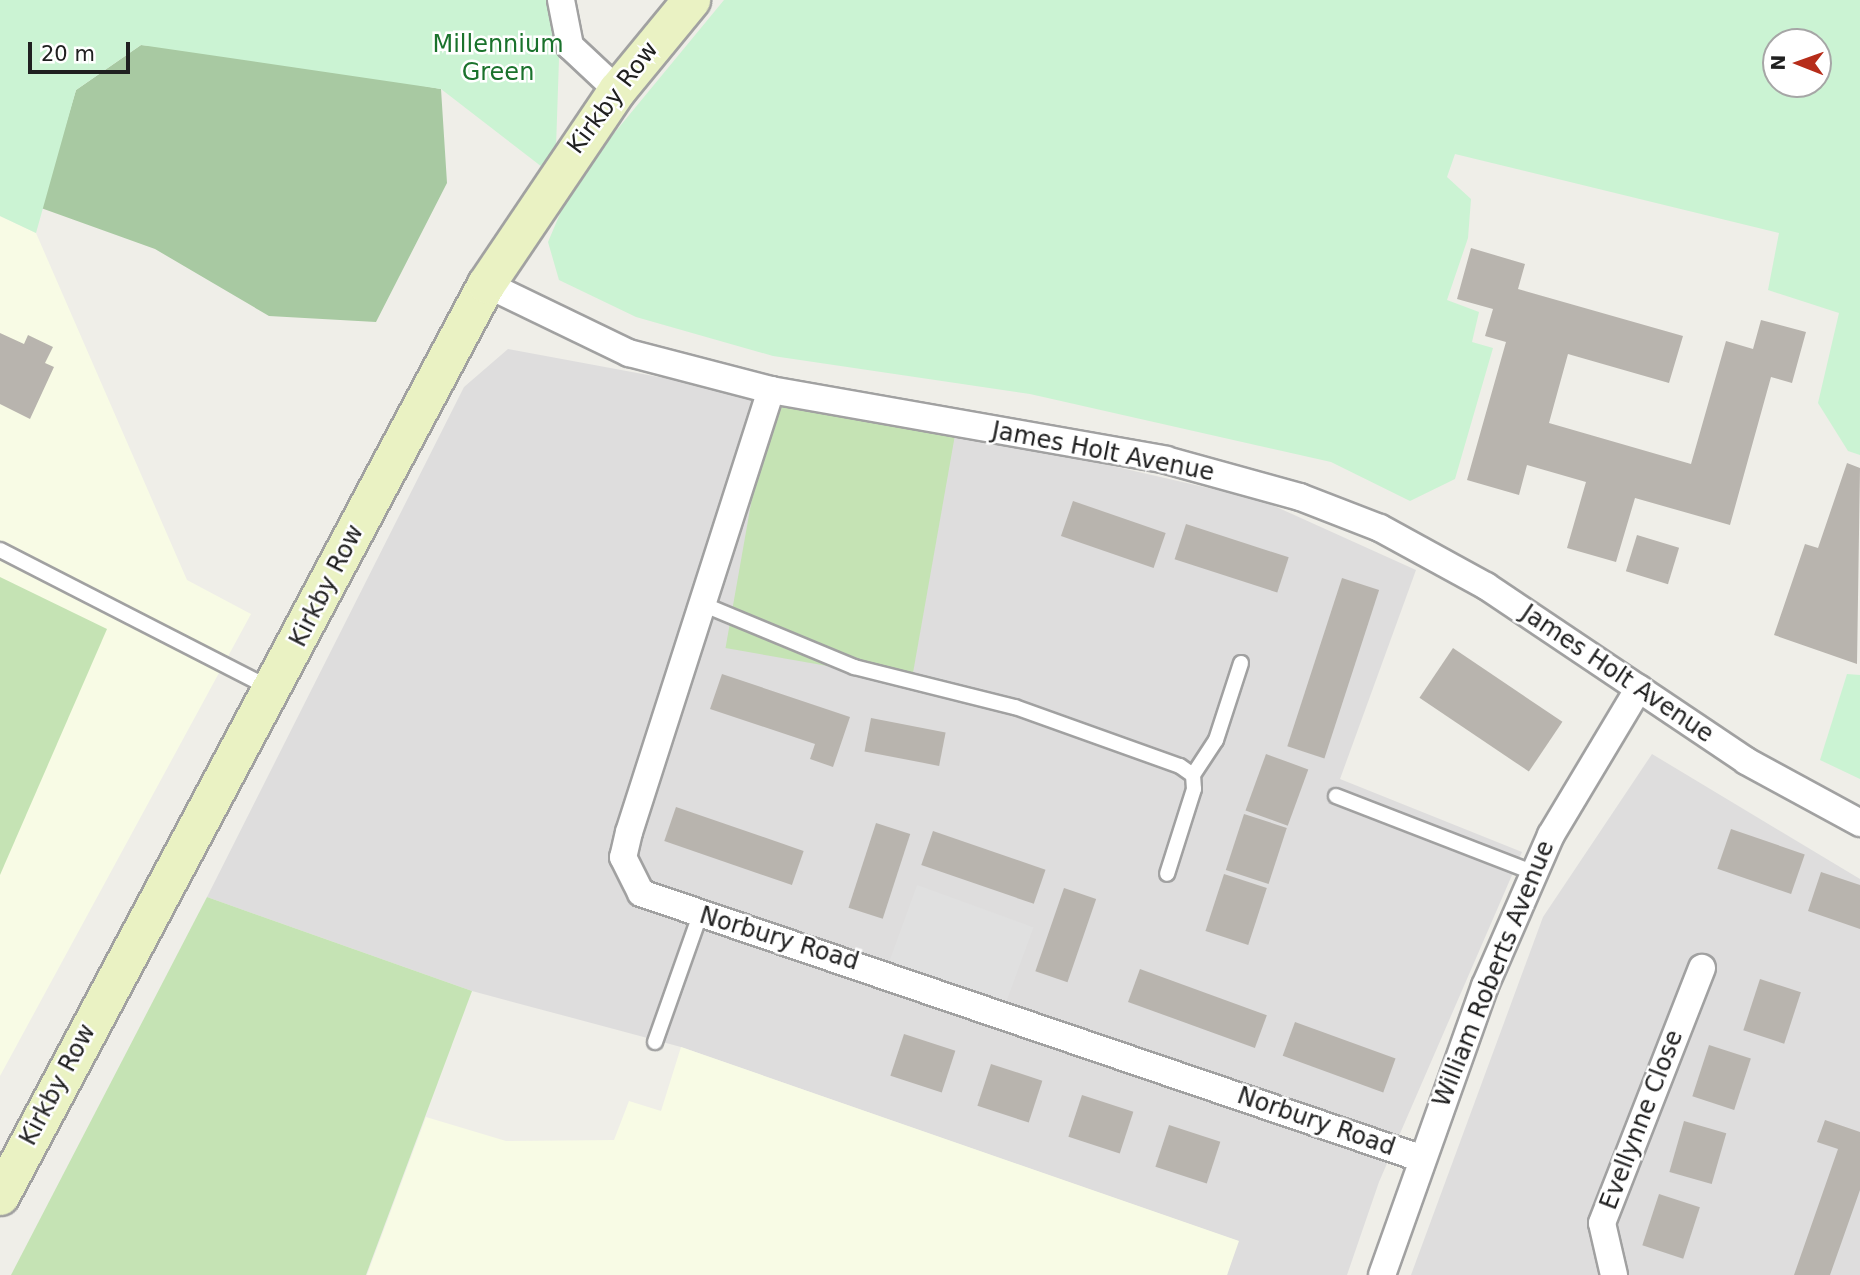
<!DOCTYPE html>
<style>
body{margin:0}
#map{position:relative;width:1860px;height:1275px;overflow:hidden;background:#efeee8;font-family:"DejaVu Sans",sans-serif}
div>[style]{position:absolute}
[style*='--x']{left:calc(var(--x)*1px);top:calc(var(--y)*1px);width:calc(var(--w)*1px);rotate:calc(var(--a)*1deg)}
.residential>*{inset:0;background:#dedddd}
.education>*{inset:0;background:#f8fbe5}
.grass>*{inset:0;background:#c5e3b4;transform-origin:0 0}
.forest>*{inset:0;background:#a8c9a2}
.park>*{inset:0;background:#cbf3d3}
.parking>*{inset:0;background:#e0e0e0;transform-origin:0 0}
.building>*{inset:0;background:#b8b4ae;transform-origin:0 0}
.roads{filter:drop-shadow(2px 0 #a1a1a1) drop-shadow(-2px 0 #a1a1a1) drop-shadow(0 2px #a1a1a1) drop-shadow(0 -2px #a1a1a1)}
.lane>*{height:14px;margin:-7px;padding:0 7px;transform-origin:7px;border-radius:7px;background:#fff}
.street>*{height:26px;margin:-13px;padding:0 13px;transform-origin:13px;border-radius:13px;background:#fff}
.secondary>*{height:37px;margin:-18.5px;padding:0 18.5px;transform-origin:18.5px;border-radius:18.5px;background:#eaf2c3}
span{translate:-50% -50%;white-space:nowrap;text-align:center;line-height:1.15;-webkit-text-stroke:5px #fff;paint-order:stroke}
.park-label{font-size:24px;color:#1a722c}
.street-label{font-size:24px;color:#202020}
.north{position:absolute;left:1762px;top:28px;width:70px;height:70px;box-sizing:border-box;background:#fff;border:2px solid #a6a6a6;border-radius:50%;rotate:271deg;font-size:19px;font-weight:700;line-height:28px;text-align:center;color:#202020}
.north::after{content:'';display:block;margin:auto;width:24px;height:32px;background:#b62d1a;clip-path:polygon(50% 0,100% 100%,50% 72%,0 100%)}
.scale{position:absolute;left:28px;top:42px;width:102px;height:32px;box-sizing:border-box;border:4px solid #202020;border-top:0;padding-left:9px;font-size:21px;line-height:24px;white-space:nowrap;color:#202020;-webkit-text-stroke:5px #fff;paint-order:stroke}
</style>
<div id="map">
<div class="residential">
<div style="clip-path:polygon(508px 349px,998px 440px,1261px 500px,1416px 570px,1340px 779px,1522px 852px,1379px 1182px,1347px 1275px,1227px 1275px,1238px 1241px,681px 1047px,472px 991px,207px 897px,464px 387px)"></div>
<div style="clip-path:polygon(1652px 754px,1860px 879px,1860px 1275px,1411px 1275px,1543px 917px)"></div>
</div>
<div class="education">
<div style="clip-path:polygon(0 216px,36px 233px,187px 580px,251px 614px,0 1076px)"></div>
<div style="clip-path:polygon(681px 1047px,1239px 1241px,1227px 1275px,367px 1275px,426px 1117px,506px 1141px,614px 1140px,629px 1101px,661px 1111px)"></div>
</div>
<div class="grass">
<div style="left:771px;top:390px;width:189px;height:262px;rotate:10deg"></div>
<div style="clip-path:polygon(0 577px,107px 629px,0 875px)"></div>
<div style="clip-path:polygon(207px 897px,472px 991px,366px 1275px,11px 1275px)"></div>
</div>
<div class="forest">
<div style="clip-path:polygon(141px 45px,245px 54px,441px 89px,447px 183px,376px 322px,269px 316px,155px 249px,41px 208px,76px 90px)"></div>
</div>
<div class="park">
<div style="clip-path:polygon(0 0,561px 0,555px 177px,441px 89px,141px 45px,76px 90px,36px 233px,0 216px)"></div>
<div style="clip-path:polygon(evenodd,724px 0,1860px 0,1860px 455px,1848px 451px,1818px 403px,1839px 313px,1768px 290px,1779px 233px,1455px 154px,1447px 177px,1471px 199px,1468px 238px,1447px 300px,1479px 312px,1472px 342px,1493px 348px,1455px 479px,1410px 501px,1331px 462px,1030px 394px,773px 356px,636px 317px,559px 280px,548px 242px,573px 183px,724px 0,1776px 42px,1818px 42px,1818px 84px,1776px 84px,1776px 42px)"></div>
<div style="clip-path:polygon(1847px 674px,1860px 675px,1860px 779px,1820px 760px)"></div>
</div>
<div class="parking">
<div style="left:917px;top:885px;width:124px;height:92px;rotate:20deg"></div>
</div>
<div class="building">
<div style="clip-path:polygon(1471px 248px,1525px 264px,1518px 289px,1683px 336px,1669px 383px,1568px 354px,1549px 423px,1691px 464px,1726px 341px,1753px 349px,1761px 320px,1806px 332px,1792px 383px,1771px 377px,1730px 525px,1635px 498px,1616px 562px,1567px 548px,1586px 482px,1527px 465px,1519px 495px,1467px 480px,1506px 342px,1485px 336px,1493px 309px,1457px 299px)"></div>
<div style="clip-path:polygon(0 333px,24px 344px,28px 335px,53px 347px,45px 363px,54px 367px,30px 419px,0 404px)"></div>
<div style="clip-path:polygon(1847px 463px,1860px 468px,1857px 664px,1774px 635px,1805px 544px,1818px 548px)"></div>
<div style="left:1073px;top:501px;width:98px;height:37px;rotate:19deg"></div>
<div style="left:1186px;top:524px;width:108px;height:37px;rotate:18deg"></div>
<div style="left:1637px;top:535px;width:44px;height:38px;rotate:17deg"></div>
<div style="left:1342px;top:578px;width:39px;height:177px;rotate:18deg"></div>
<div style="left:1453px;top:648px;width:132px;height:60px;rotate:34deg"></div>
<div style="clip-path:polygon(722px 674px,850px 717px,833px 767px,810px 759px,815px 744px,710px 709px)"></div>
<div style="left:871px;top:718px;width:76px;height:34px;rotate:11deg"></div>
<div style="left:1266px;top:754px;width:45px;height:60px;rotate:20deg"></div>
<div style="left:676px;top:807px;width:135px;height:36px;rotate:19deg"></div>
<div style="left:1244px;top:814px;width:45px;height:59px;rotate:18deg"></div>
<div style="left:876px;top:823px;width:36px;height:89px;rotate:18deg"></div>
<div style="left:1731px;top:829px;width:78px;height:42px;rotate:19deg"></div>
<div style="left:933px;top:831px;width:119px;height:36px;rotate:19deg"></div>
<div style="clip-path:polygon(1821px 872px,1860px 885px,1860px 929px,1808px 911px)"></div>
<div style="left:1224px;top:874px;width:45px;height:60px;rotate:18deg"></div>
<div style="left:1064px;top:888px;width:34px;height:88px;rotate:19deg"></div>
<div style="left:1140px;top:969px;width:135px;height:35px;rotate:20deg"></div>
<div style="left:1760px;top:979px;width:43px;height:54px;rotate:18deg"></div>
<div style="left:1295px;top:1022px;width:107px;height:36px;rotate:20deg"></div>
<div style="left:904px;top:1034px;width:54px;height:44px;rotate:18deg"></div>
<div style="left:1709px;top:1045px;width:44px;height:54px;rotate:18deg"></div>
<div style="left:991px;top:1064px;width:54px;height:44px;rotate:18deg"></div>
<div style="left:1082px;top:1095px;width:54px;height:44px;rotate:18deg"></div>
<div style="clip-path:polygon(1825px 1120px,1860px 1132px,1860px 1190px,1830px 1275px,1794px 1275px,1838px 1149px,1817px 1142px)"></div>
<div style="left:1684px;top:1121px;width:44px;height:53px;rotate:16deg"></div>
<div style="left:1169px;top:1125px;width:54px;height:44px;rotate:18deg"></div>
<div style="left:1659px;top:1194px;width:43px;height:54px;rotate:18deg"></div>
</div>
<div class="roads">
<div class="lane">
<div style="--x:0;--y:550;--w:303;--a:27.1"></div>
<div style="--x:702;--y:604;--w:165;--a:22.5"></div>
<div style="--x:854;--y:667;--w:166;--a:14"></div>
<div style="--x:1015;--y:707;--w:175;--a:19.7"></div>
<div style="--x:1180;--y:766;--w:16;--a:35"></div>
<div style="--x:1193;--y:775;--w:14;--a:86"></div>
<div style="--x:1194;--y:789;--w:89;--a:107.6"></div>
<div style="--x:1193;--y:775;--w:42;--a:-56.7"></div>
<div style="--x:1216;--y:740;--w:81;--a:-72"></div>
<div style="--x:1336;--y:796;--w:213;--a:21.2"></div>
<div style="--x:655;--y:1042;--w:135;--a:-70.5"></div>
</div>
<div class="street">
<div style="--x:561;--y:0;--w:47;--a:78.9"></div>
<div style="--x:570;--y:46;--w:64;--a:43.1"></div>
<div style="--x:486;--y:284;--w:159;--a:25.8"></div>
<div style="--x:629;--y:353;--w:147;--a:14.6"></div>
<div style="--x:771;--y:390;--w:401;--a:10"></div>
<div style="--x:1166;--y:460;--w:139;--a:15.4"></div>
<div style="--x:1300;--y:497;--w:86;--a:21.2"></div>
<div style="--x:1380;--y:528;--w:121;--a:28.7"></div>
<div style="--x:1486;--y:586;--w:313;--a:33.9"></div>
<div style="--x:1746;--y:761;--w:130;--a:28.5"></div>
<div style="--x:771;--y:390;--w:464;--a:107.8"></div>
<div style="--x:629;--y:832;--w:26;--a:103"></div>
<div style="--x:623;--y:857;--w:40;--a:63.4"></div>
<div style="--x:641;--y:893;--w:823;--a:18.79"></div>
<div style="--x:1382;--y:1275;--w:307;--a:-70.4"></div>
<div style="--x:1485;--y:986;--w:165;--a:-66.4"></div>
<div style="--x:1551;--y:835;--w:171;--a:-59.1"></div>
<div style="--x:1614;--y:1275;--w:53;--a:-103"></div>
<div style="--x:1602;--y:1223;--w:274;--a:-68.6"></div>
</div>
<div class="secondary">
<div style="--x:0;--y:1196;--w:1033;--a:-61.95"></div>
<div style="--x:486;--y:284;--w:234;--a:-56"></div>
<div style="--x:617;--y:90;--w:117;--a:-50.6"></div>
</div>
</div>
<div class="park-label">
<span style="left:498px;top:59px">Millennium<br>Green</span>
</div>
<div class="street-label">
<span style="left:613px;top:98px;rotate:-53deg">Kirkby Row</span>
<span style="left:1103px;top:452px;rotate:11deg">James Holt Avenue</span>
<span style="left:327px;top:586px;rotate:-63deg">Kirkby Row</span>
<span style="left:1617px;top:674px;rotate:34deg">James Holt Avenue</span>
<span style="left:779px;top:939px;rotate:17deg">Norbury Road</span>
<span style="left:1494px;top:974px;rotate:-68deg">William Roberts Avenue</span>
<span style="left:58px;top:1085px;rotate:-62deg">Kirkby Row</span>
<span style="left:1642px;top:1120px;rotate:-69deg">Evellynne Close</span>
<span style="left:1316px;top:1122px;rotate:19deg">Norbury Road</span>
</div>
<div class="north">N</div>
<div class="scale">20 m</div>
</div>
